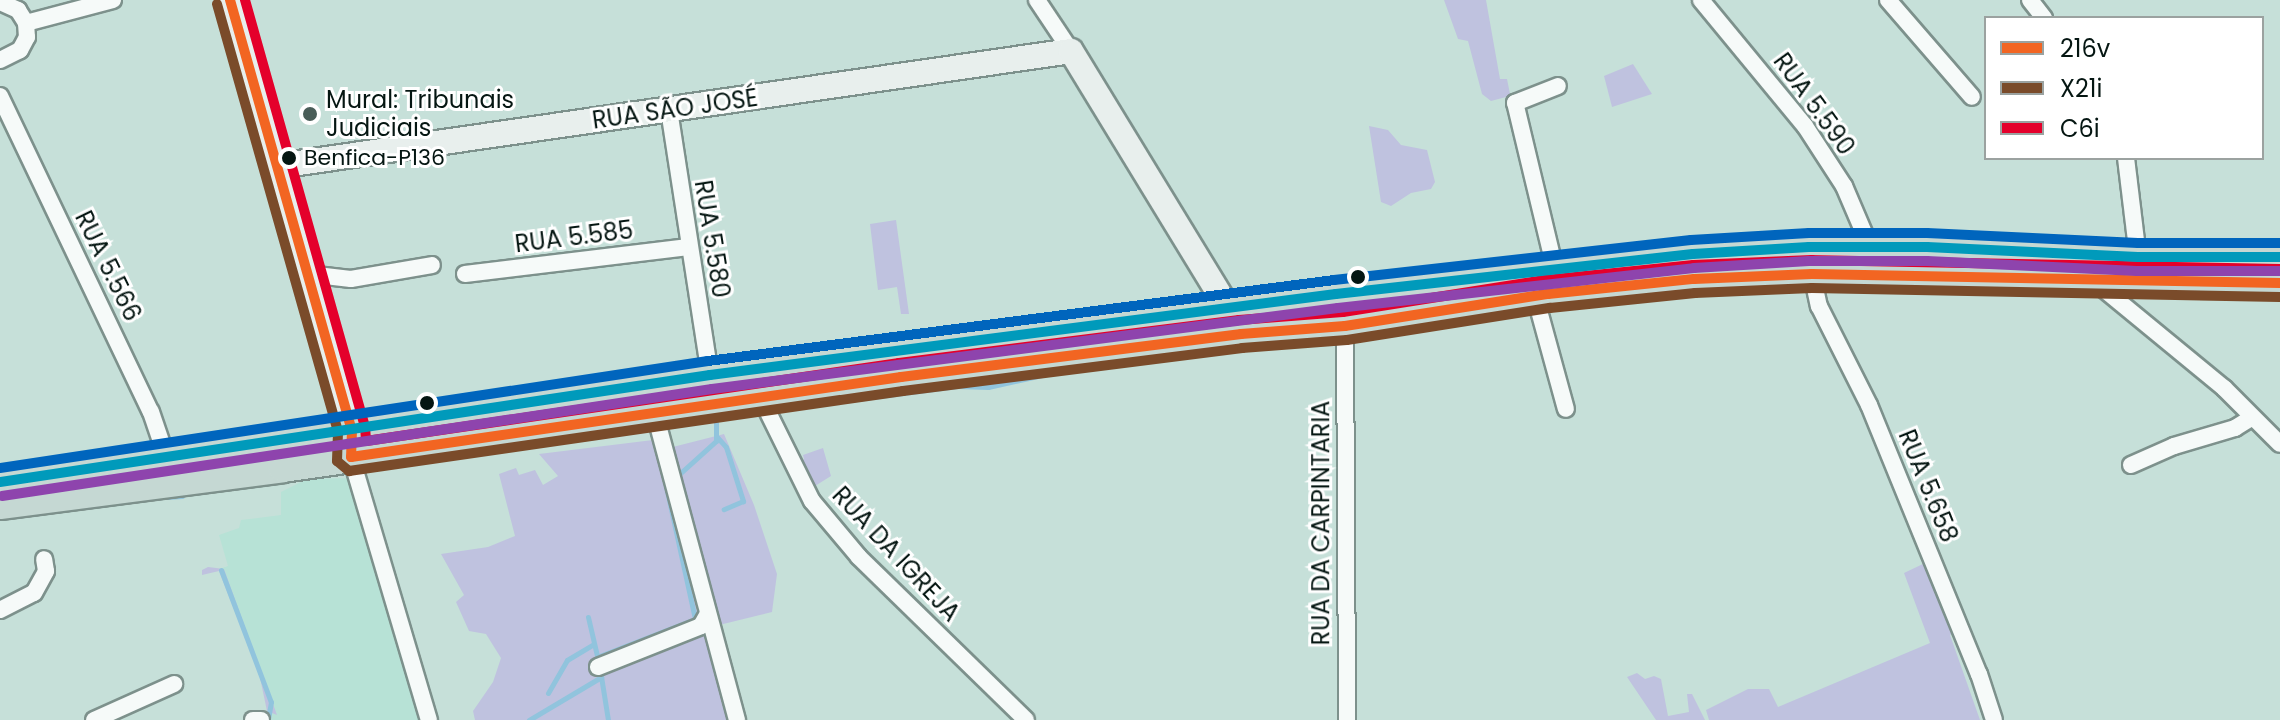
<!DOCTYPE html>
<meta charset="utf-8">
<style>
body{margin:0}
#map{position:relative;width:2280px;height:720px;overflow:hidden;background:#c6e0d9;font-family:Poppins,sans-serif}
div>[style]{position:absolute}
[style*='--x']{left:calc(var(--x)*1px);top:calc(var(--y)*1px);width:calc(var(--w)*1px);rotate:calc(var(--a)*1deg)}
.built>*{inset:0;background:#b7e2d6}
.green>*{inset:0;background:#bfc2df}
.stream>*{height:5px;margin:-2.5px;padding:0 2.5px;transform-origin:2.5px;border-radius:2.5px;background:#91c4dd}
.roads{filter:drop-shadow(2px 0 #7d918c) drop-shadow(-2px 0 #7d918c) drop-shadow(0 2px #7d918c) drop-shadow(0 -2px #7d918c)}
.street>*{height:16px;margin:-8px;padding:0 8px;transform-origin:8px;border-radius:8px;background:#f6faf9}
.secondary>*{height:24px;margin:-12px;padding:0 12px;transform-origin:12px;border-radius:12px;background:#e8efed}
.highway>*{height:30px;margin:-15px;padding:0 15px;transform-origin:15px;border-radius:15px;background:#c5d8d3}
.bus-1>*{height:10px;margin:-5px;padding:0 5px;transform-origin:5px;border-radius:5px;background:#f26522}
.bus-2>*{height:10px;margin:-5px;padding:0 5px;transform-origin:5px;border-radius:5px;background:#7a4b2a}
.bus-3>*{height:10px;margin:-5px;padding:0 5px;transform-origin:5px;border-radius:5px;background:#e4002b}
.bus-4>*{height:10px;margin:-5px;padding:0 5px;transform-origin:5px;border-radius:5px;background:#009abb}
.bus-5>*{height:10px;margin:-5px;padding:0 5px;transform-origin:5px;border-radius:5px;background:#8e44ad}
.bus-6>*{height:10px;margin:-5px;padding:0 5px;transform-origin:5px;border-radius:5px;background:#0065bd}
.dots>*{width:22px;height:22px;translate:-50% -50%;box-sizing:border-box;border:4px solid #fff;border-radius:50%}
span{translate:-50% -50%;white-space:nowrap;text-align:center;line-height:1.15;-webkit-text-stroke:6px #fff;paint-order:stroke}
.bus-label{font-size:22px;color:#051612}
.left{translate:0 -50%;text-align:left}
.poi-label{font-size:24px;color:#051612}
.street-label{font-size:24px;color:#051612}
.legend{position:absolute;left:1984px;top:16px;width:280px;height:144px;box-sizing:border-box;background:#fff;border:2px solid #9ba2a0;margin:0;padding:10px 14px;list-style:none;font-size:24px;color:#051612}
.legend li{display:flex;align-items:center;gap:16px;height:40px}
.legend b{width:40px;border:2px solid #9ba2a0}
</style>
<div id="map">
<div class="built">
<div style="clip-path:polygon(351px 478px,426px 720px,269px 720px,274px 705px,222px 568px,228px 566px,219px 535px,239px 528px,241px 520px,281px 515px,281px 492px,307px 479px)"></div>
</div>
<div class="green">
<div style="clip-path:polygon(1444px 0,1486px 0,1500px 79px,1507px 79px,1510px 94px,1506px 97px,1491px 101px,1482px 94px,1468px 41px,1458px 39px)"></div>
<div style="clip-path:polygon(1633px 64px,1652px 94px,1612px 107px,1604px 76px)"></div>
<div style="clip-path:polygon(1369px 126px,1388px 130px,1401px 145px,1427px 150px,1435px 182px,1431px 189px,1411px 193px,1391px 206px,1381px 202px)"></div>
<div style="clip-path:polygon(896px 220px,909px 314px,901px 314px,897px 287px,878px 290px,870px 224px)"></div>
<div style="clip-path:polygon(724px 434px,754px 505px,777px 574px,772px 612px,711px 627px,731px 720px,475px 720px,473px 711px,493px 682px,501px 658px,486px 634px,469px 631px,456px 602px,464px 595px,441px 554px,488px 547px,515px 536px,499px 474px,516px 468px,519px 475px,535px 470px,543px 485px,558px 476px,539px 454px,653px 440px,657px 451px)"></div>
<div style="clip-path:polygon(823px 448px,831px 476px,815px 486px,801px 462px,804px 459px,803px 455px)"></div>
<div style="clip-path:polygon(1925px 563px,1953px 633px,1950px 635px,1980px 720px,1709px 720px,1706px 710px,1748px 689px,1769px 689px,1778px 707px,1930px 643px,1904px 573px)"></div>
<div style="clip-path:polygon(208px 567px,224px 569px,277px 715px,267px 711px,259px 673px,219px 571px,202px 575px,202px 570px)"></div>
<div style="clip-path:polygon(1637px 673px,1645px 679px,1654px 676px,1661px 679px,1668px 716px,1689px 712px,1687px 694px,1692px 694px,1705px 720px,1656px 720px,1627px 677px)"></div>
</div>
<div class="stream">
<div style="--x:849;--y:400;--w:109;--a:-7.4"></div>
<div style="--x:957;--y:386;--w:31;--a:2"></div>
<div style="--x:988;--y:387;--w:75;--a:-12.4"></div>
<div style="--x:717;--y:437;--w:13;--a:48"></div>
<div style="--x:726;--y:447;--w:57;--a:72.5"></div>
<div style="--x:743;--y:501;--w:21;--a:157"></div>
<div style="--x:580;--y:439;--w:186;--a:-8.3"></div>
<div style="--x:167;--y:497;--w:15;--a:-4"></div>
<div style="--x:221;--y:570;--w:141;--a:69.3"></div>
<div style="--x:271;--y:702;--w:17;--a:100"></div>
<div style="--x:588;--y:617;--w:44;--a:76.9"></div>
<div style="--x:597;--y:657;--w:105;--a:-21.2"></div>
<div style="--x:695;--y:619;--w:136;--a:-102.3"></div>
<div style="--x:666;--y:486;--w:67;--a:-42"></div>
<div style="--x:716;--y:441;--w:21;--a:-90"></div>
<div style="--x:600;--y:670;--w:51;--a:80.9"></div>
<div style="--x:548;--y:693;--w:38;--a:-60"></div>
<div style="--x:567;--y:660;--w:31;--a:-31"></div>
<div style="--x:529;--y:720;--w:84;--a:-30.8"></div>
</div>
<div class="roads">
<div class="street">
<div style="--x:1037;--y:0;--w:61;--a:56.3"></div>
<div style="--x:1701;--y:0;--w:163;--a:50.5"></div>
<div style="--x:1805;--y:126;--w:72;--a:57"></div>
<div style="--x:1844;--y:186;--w:66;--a:66.9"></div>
<div style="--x:1888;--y:0;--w:128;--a:49.1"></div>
<div style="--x:2030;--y:0;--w:23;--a:52"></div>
<div style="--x:0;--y:2;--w:20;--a:24"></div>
<div style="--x:18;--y:10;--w:15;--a:58"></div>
<div style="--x:26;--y:23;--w:14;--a:86"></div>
<div style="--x:27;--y:37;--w:15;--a:118"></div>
<div style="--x:20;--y:50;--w:22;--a:153"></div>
<div style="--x:26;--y:23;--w:90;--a:-14.8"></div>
<div style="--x:0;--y:96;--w:350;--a:64.5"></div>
<div style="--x:151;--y:412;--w:50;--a:71.2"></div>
<div style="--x:669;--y:110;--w:268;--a:81.2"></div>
<div style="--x:2126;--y:158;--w:100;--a:83.1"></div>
<div style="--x:1555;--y:269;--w:171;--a:-103.5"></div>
<div style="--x:1515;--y:103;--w:46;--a:-21.6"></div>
<div style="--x:308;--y:274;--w:43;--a:6.6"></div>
<div style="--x:351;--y:279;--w:82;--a:-9.8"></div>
<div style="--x:465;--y:274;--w:225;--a:-6.9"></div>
<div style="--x:1812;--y:274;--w:33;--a:78"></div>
<div style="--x:1819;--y:306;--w:111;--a:63.2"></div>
<div style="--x:1869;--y:405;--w:291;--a:67.8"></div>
<div style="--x:1979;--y:674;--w:48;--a:71.9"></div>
<div style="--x:2095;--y:282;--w:167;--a:39.4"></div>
<div style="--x:2224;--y:388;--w:79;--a:45"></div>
<div style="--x:1535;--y:296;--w:117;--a:74.7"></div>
<div style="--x:1345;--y:326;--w:394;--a:89.7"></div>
<div style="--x:761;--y:398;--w:115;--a:63.7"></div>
<div style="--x:812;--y:501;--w:73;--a:50"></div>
<div style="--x:859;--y:557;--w:233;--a:44.3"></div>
<div style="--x:655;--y:414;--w:317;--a:75"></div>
<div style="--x:351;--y:457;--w:274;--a:73.5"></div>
<div style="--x:2131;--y:465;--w:47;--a:-23.8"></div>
<div style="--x:2174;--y:446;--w:64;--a:-16.4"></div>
<div style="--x:2235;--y:428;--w:19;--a:-32"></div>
<div style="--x:0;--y:610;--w:38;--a:-27"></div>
<div style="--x:34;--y:593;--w:25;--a:-61"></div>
<div style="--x:46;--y:571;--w:12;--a:-99"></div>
<div style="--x:598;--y:667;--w:111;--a:-21.7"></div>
<div style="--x:701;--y:626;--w:13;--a:-61"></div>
<div style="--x:94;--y:720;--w:88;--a:-24.2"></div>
<div style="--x:253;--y:720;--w:8;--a:0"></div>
</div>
<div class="secondary">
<div style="--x:230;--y:0;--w:447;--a:74.2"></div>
<div style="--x:352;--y:430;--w:17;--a:93"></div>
<div style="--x:278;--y:166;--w:801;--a:-8.25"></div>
<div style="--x:1071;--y:51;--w:316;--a:58.6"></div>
</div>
<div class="highway">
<div style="--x:0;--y:482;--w:718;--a:-8.57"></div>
<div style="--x:710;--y:375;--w:631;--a:-7.37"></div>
<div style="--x:1336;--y:294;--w:359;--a:-6.4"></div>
<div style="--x:1693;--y:254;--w:116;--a:-3.5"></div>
<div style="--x:1809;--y:247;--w:118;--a:0"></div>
<div style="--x:1927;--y:247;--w:211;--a:2.7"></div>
<div style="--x:2138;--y:257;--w:142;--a:0"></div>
<div style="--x:0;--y:504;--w:285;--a:-7.4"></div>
<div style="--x:283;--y:467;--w:625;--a:-8.29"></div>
<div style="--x:901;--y:377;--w:343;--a:-7.2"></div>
<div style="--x:1241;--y:334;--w:104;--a:-4.4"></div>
<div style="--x:1345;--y:326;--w:206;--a:-9"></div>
<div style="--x:1548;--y:294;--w:147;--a:-5.9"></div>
<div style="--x:1694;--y:279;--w:118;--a:-2.4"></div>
<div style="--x:1812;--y:274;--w:468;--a:1.1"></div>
</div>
</div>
<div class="bus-1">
<div style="--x:230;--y:0;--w:447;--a:74.2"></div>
<div style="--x:352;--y:430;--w:27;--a:92"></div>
<div style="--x:351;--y:457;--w:556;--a:-8.28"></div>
<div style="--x:901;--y:377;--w:343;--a:-7.2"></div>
<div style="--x:1241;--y:334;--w:104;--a:-4.4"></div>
<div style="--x:1345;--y:326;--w:206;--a:-9"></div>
<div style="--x:1548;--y:294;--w:147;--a:-5.9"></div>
<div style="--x:1694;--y:279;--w:118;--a:-2.4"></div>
<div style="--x:1812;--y:274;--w:468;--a:1.1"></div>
</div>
<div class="bus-2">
<div style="--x:217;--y:4;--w:445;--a:74.2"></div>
<div style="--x:338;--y:432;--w:29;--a:92"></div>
<div style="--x:337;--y:461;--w:16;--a:40"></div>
<div style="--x:349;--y:471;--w:560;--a:-8.22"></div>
<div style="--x:903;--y:391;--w:342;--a:-7.2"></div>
<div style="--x:1242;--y:348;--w:105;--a:-4.4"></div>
<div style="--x:1347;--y:340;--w:206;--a:-9"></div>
<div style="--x:1550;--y:308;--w:146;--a:-5.9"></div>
<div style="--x:1695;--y:293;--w:117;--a:-2.4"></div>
<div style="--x:1812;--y:288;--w:468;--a:1.1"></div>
</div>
<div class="bus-3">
<div style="--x:245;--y:0;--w:443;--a:74.3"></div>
<div style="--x:365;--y:426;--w:15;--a:86"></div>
<div style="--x:366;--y:441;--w:539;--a:-8.33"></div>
<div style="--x:899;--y:363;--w:343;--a:-7.2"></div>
<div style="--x:1239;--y:320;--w:104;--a:-4.4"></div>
<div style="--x:1343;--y:312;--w:206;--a:-9"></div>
<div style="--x:1546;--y:280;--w:148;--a:-5.8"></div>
<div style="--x:1693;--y:265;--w:119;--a:-2.4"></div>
<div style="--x:1812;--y:260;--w:468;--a:1.1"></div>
</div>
<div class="bus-4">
<div style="--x:0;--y:482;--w:718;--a:-8.57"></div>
<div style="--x:710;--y:375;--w:631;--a:-7.37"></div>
<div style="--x:1336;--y:294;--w:359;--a:-6.4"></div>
<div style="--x:1693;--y:254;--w:116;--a:-3.5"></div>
<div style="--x:1809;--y:247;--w:118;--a:0"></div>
<div style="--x:1927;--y:247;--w:211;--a:2.7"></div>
<div style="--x:2138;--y:257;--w:142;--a:0"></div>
</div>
<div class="bus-5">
<div style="--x:2;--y:496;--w:718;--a:-8.57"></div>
<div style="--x:712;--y:389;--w:631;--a:-7.37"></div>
<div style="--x:1338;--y:308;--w:358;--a:-6.4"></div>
<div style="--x:1694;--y:268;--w:115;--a:-3.5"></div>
<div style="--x:1809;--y:261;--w:118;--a:0"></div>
<div style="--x:1927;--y:261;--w:210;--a:2.7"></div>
<div style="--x:2137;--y:271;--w:143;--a:0"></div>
</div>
<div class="bus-6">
<div style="--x:0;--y:468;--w:716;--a:-8.59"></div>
<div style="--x:708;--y:361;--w:631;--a:-7.37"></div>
<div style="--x:1334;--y:280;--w:359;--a:-6.4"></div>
<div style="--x:1691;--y:240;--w:118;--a:-3.4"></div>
<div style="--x:1809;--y:233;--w:118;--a:0"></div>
<div style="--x:1927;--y:233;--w:211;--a:2.7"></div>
<div style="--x:2138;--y:243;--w:142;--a:0"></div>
</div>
<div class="dots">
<div style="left:310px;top:114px;background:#495d58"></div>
<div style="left:289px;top:158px;background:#051612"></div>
<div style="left:1358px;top:277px;background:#051612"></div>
<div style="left:427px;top:403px;background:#051612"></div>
</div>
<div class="bus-label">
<span class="left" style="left:304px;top:158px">Benfica-P136</span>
</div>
<div class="poi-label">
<span class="left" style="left:326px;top:114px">Mural: Tribunais<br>Judiciais</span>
</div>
<div class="street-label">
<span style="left:1814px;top:104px;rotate:54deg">RUA 5.590</span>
<span style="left:675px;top:109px;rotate:-8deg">RUA SÃO JOSÉ</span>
<span style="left:574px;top:237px;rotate:-7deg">RUA 5.585</span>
<span style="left:712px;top:239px;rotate:81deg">RUA 5.580</span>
<span style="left:108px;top:266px;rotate:64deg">RUA 5.566</span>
<span style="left:1928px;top:486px;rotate:68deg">RUA 5.658</span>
<span style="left:1321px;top:523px;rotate:-90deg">RUA DA CARPINTARIA</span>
<span style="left:896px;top:554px;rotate:47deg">RUA DA IGREJA</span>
</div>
<ul class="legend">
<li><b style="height:10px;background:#f26522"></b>216v</li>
<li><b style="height:10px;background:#7a4b2a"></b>X21i</li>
<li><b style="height:10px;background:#e4002b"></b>C6i</li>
</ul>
</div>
